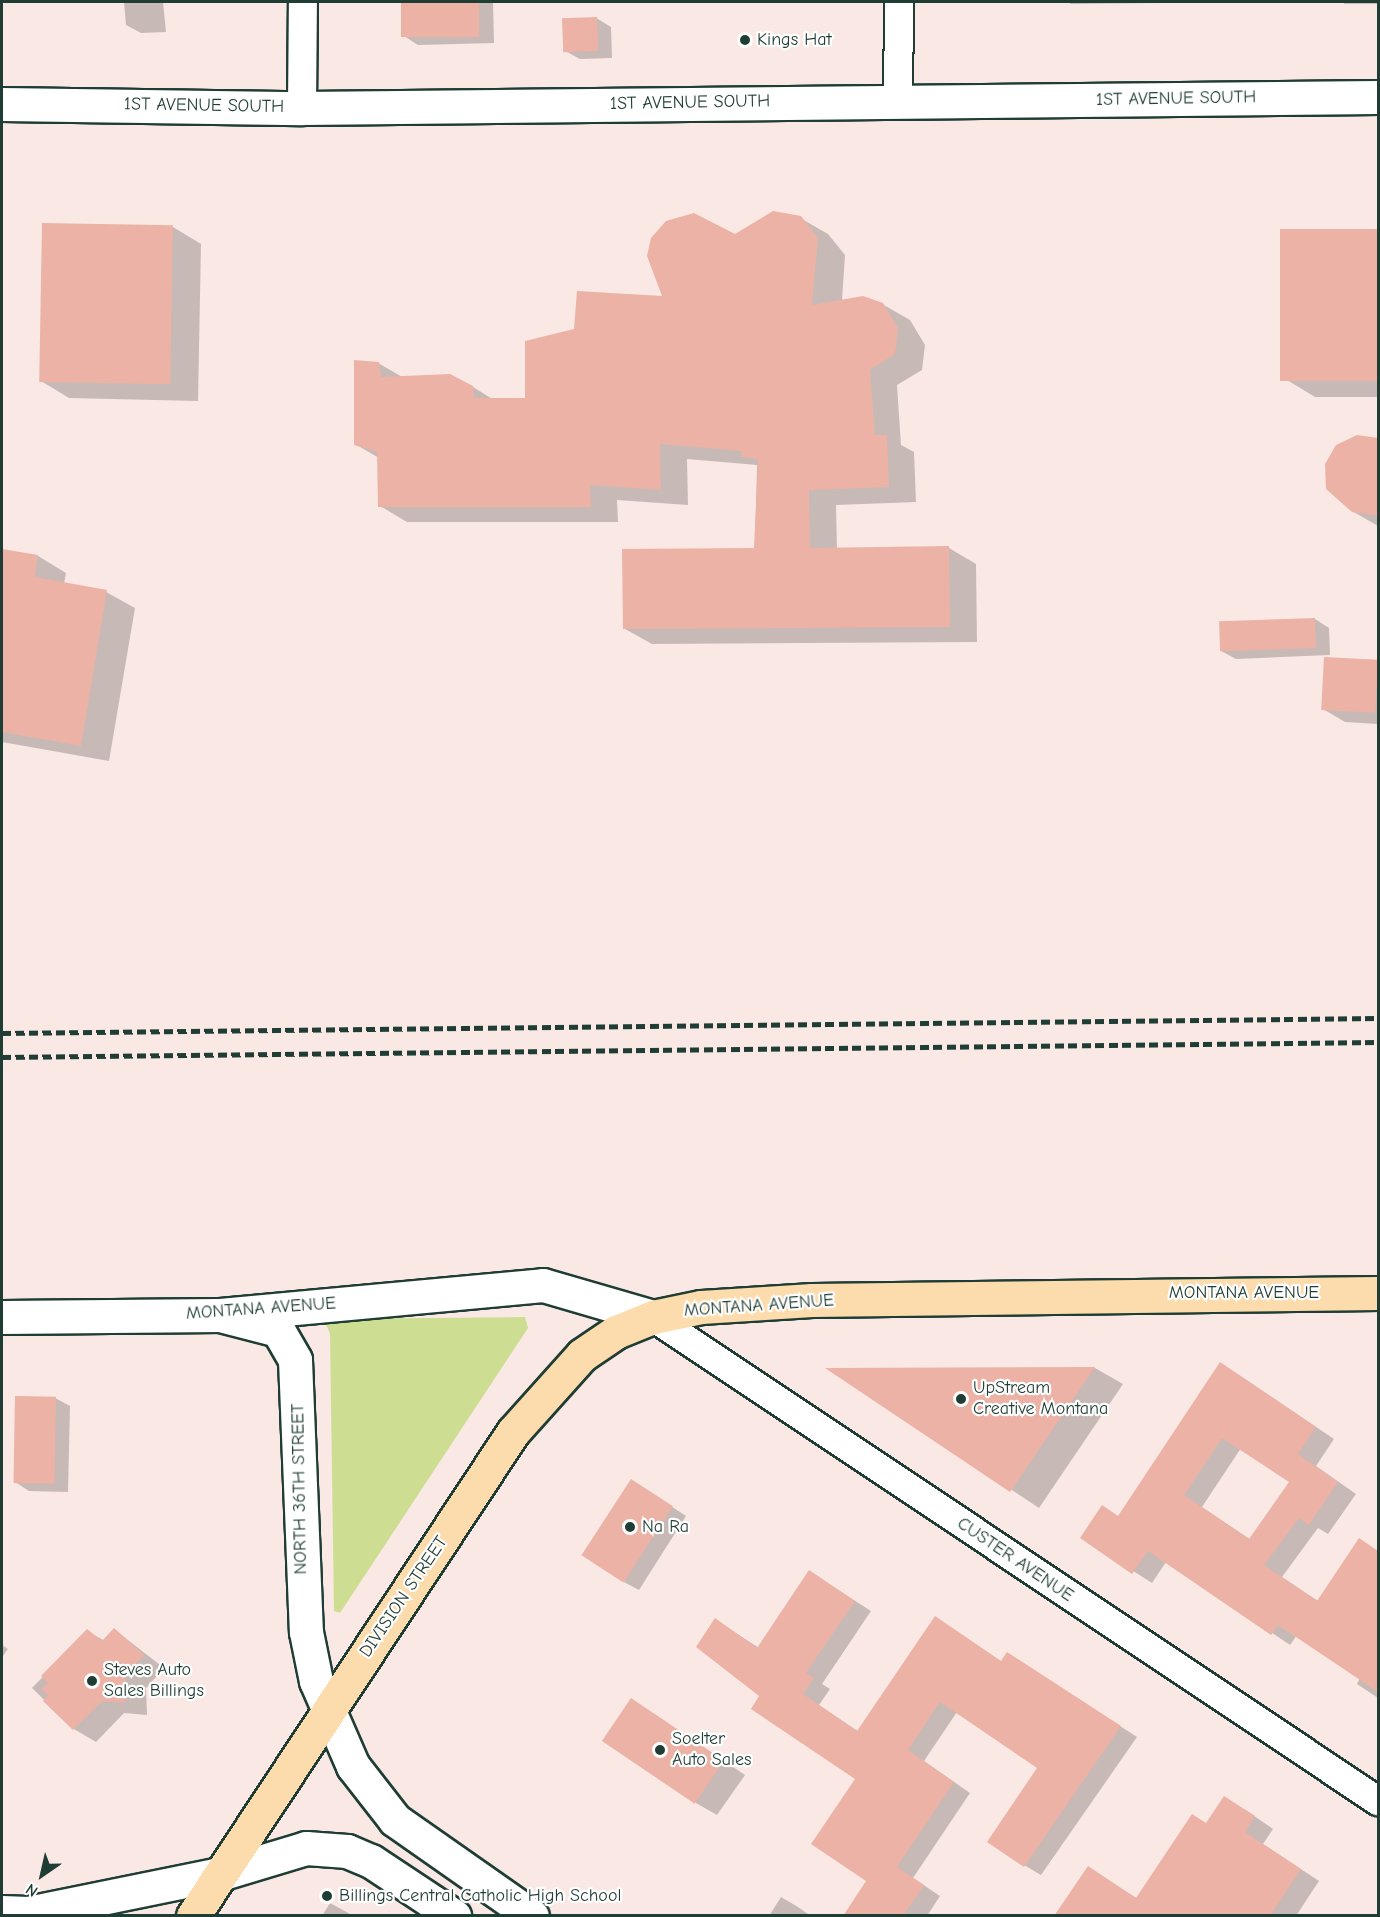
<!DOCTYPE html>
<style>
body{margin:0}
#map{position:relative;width:1380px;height:1917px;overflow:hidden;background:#f9e8e4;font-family:"Comic Neue",sans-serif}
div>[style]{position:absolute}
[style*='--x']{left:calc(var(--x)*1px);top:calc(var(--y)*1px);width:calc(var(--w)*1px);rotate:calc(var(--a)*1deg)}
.green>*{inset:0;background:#cdde92}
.shadow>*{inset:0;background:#0003;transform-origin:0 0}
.building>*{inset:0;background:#ecb2a6;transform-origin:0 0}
.roads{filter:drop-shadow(2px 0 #1f3d34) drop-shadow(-2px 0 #1f3d34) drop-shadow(0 2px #1f3d34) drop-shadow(0 -2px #1f3d34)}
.minor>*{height:28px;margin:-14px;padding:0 14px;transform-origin:14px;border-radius:14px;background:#fff}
.tertiary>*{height:33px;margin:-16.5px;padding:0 16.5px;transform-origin:16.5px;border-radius:16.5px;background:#fff}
.secondary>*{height:33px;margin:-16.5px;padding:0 16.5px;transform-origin:16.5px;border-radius:16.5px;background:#fff}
.primary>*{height:33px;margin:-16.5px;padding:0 16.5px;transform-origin:16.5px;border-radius:16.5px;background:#fcdcac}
.rail>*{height:4.5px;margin-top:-2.25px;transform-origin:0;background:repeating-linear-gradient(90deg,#1f3d34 0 9px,transparent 0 13.5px)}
.dots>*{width:16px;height:16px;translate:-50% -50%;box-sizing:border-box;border:3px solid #fff;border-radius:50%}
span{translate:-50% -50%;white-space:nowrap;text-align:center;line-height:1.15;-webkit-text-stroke:4.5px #fff;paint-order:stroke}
.poi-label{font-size:18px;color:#1f3d34}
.left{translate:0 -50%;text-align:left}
.street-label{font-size:18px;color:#1f3d34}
.frame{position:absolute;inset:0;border:3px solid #1f3d34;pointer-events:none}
.north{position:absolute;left:12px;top:1845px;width:60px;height:60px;-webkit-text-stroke:4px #fff;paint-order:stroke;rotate:214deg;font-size:16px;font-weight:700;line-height:24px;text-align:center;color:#1f3d34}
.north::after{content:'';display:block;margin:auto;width:21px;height:27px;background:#1f3d34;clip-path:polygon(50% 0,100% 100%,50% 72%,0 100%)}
</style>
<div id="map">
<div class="green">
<div style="clip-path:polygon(525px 1317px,528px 1328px,340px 1613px,334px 1611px,330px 1334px,324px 1319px)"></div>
</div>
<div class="shadow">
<div style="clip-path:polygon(124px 2px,163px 2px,166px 32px,141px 33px,126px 25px)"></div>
<div style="clip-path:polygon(403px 2px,493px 2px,494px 43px,418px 45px,404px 36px)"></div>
<div style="clip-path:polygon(1067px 2px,1158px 2px,1158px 3px,1071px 4px)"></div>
<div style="left:1344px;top:2px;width:34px;height:2px"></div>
<div style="clip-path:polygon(596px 18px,611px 27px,612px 58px,580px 59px,565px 51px)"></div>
<div style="clip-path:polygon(800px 218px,828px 234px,845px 255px,842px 301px,882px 304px,910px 320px,925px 345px,922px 370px,897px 385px,901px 445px,914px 452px,916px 502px,836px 505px,837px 549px,949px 548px,976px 564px,977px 642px,652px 644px,625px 629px,755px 550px,757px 465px,687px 459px,688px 505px,617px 500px,618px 522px,407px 522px,380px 506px,379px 458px,355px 444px,378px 363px,404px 378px,473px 387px,494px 400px,527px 400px,576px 330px,664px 298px,735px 236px)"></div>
<div style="clip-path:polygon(173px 227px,201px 244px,198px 401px,69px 398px,41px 381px)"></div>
<div style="clip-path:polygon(1378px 231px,1378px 397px,1315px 397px,1287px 380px,1282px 233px)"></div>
<div style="clip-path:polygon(1357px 436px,1378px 440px,1378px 526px,1352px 511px)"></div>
<div style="clip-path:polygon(2px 550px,38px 556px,66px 573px,64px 584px,106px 592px,135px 608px,109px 761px,2px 742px)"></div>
<div style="clip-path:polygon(1315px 619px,1329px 628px,1330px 655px,1236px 659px,1221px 651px)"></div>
<div style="clip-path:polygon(1326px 658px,1378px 661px,1378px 724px,1345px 722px,1323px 709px)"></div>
<div style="clip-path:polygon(1095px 1368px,1123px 1384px,1039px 1508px,830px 1369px)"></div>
<div style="clip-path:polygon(evenodd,1239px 1375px,1334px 1439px,1316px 1466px,1356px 1494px,1328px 1534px,1318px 1528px,1282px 1577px,1318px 1601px,1360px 1540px,1378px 1551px,1378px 1698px,1357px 1684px,1360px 1678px,1297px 1635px,1290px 1645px,1166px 1562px,1152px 1583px,1082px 1538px,1119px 1517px,1239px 1375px,1241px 1448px,1291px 1482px,1251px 1540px,1202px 1507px,1241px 1448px)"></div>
<div style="clip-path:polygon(55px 1398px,70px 1406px,68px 1492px,29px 1491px,15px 1482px)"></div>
<div style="clip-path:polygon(645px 1489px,686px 1516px,639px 1590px,624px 1582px)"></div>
<div style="clip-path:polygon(810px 1572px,871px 1611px,822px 1684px,830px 1689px,819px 1705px,859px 1732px,935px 1618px,1002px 1662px,1024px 1664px,1137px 1737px,1041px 1875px,1024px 1865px,1039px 1768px,957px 1712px,924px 1761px,970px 1793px,913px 1878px,940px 1896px,927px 1916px,844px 1916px,868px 1881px,857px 1779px,761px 1696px,716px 1620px,759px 1648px)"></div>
<div style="clip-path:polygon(115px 1630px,164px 1668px,146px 1688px,147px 1715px,124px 1713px,96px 1742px,74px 1729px,32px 1688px,87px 1631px,105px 1641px)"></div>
<div style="left:2px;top:1645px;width:7px;height:54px;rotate:34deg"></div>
<div style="clip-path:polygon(653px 1713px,745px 1775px,717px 1815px,696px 1803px)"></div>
<div style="clip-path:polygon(1244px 1809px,1273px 1829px,1263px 1844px,1319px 1881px,1296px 1916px,1072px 1916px,1088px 1868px,1138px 1899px,1207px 1824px)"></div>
<div style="clip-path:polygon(781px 1897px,798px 1907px,811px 1916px,769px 1916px)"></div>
<div style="clip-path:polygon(330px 1903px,352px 1915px,352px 1916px,322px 1916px)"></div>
</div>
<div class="building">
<div style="left:401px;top:2px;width:78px;height:35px"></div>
<div style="left:597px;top:17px;width:34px;height:35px;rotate:88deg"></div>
<div style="clip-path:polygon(773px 211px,801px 216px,818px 238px,812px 305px,863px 296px,883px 303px,898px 328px,895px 354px,870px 370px,875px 435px,887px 435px,889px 487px,809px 490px,810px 548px,949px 546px,950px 627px,623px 629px,622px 549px,754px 548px,758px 459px,742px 457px,741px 451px,660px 444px,661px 490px,590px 485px,591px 507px,378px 507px,377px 452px,354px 445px,354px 360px,379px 362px,381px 377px,450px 374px,473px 386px,474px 398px,525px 398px,525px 341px,574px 329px,577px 291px,662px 296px,647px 256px,651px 238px,666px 221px,694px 213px,735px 234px)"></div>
<div style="left:42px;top:223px;width:131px;height:159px;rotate:1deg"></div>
<div style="left:1378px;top:229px;width:152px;height:98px;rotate:90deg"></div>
<div style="clip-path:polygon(1357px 435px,1378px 438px,1378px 516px,1352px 512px,1326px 489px,1325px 464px,1336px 445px)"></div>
<div style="clip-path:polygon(2px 549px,38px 555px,35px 577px,107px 590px,81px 746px,2px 732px)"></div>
<div style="left:1315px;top:618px;width:30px;height:96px;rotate:88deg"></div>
<div style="left:1324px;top:657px;width:54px;height:53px;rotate:3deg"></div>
<div style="clip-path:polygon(evenodd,1220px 1362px,1316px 1427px,1298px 1454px,1338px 1482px,1309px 1525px,1299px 1518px,1264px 1565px,1317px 1601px,1359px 1538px,1378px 1551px,1378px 1692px,1278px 1625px,1271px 1635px,1148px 1551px,1132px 1574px,1080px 1538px,1102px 1505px,1118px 1516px,1220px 1362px,1222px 1438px,1289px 1482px,1249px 1539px,1184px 1495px,1222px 1438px)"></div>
<div style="clip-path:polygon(1095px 1367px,1010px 1492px,825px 1368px)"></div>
<div style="left:15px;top:1396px;width:41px;height:87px;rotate:1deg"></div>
<div style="left:631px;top:1479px;width:50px;height:91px;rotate:33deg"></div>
<div style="clip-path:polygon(809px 1570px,855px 1601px,806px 1673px,814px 1678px,803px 1694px,857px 1731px,935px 1616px,1001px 1661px,1007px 1652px,1121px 1726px,1024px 1867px,987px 1842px,1037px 1768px,940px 1702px,908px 1750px,954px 1782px,897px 1867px,924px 1885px,903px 1916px,843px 1916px,866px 1881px,811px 1844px,855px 1779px,751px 1709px,759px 1696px,696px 1647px,715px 1618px,757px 1648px)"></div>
<div style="clip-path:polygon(114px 1628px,144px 1655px,125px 1675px,125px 1703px,102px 1701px,73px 1730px,43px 1701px,48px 1695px,41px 1689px,48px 1683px,41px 1676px,87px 1629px,102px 1641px)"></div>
<div style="left:631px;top:1698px;width:112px;height:52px;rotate:34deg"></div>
<div style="clip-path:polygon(1224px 1796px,1255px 1816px,1245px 1832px,1301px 1869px,1270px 1916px,1054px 1916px,1088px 1866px,1136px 1898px,1192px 1814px,1206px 1823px)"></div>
</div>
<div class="roads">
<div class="minor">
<div style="--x:898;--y:101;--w:99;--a:-89.4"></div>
<div style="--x:302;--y:108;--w:106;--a:-89.5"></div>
<div style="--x:653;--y:1317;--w:872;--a:33.73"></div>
</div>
<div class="tertiary">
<div style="--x:2;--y:104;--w:300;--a:0.8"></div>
<div style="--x:302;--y:108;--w:1076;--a:-0.59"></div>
</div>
<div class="secondary">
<div style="--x:220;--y:1315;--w:60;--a:14.5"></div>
<div style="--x:278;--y:1330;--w:34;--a:60"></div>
<div style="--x:295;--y:1360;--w:272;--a:87.7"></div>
<div style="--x:306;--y:1632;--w:50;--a:78.5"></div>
<div style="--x:316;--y:1681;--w:93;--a:66.5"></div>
<div style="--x:353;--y:1766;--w:68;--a:52.1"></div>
<div style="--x:395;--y:1820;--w:167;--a:35"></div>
<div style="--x:2;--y:1317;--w:218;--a:-0.5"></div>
<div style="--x:220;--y:1315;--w:324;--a:-5.3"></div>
<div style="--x:543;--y:1285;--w:115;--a:16.2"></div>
<div style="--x:2;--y:1912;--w:26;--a:2"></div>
<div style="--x:28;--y:1913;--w:196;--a:-11.5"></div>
<div style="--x:220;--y:1874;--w:90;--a:-16.8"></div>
<div style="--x:306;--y:1848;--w:41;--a:4.2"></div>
<div style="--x:347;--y:1851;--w:26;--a:23"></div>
<div style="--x:371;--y:1861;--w:100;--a:33.5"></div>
</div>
<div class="primary">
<div style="--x:193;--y:1916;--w:580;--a:-56.53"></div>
<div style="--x:513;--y:1432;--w:103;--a:-48.1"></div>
<div style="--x:582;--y:1355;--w:41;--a:-34.1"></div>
<div style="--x:616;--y:1332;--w:40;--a:-22"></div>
<div style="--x:653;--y:1317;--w:49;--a:-11.8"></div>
<div style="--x:701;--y:1307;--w:111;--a:-3.6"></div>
<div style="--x:812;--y:1300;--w:566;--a:-0.71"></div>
</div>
</div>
<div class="rail">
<div style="--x:2;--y:1033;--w:1376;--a:-0.62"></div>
<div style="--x:2;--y:1057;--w:1376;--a:-0.62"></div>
</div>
<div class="dots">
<div style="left:745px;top:40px;background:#1f3d34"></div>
<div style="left:961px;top:1399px;background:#1f3d34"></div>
<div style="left:630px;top:1527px;background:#1f3d34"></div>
<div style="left:92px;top:1681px;background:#1f3d34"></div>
<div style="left:660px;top:1750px;background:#1f3d34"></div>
<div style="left:327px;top:1896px;background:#1f3d34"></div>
</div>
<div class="poi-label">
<span class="left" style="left:757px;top:40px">Kings Hat</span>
<span class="left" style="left:973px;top:1399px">UpStream<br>Creative Montana</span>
<span class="left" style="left:642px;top:1527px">Na Ra</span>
<span class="left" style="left:104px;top:1681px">Steves Auto<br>Sales Billings</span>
<span class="left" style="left:672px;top:1750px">Soelter<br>Auto Sales</span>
<span class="left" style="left:339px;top:1896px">Billings Central Catholic High School</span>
</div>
<div class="street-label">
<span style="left:1176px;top:99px;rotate:-1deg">1ST AVENUE SOUTH</span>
<span style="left:690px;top:103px;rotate:-1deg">1ST AVENUE SOUTH</span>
<span style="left:204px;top:106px;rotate:1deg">1ST AVENUE SOUTH</span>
<span style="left:1244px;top:1293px">MONTANA AVENUE</span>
<span style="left:759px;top:1306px;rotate:-4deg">MONTANA AVENUE</span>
<span style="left:261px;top:1309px;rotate:-4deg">MONTANA AVENUE</span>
<span style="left:300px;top:1489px;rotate:-91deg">NORTH 36TH STREET</span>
<span style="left:1015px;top:1560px;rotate:34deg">CUSTER AVENUE</span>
<span style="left:404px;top:1597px;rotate:-56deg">DIVISION STREET</span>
</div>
<div class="frame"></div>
<div class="north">N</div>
</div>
